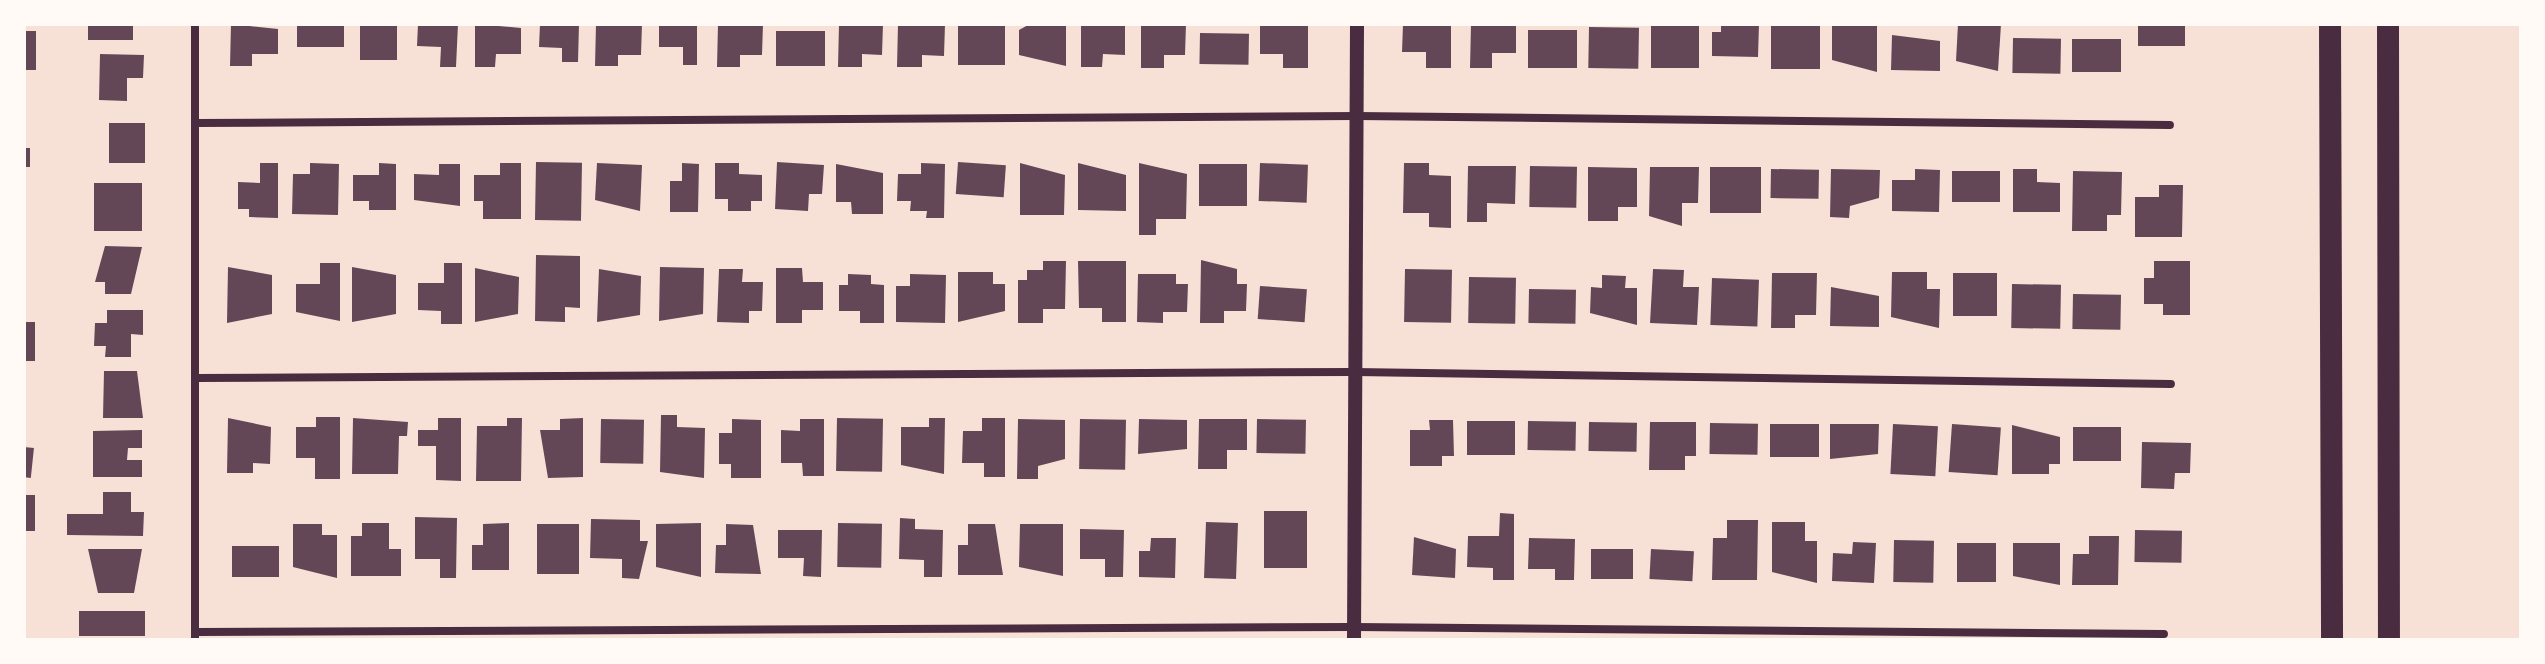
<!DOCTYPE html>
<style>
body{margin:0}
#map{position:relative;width:2545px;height:664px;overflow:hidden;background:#f7e1d7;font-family:Karla,sans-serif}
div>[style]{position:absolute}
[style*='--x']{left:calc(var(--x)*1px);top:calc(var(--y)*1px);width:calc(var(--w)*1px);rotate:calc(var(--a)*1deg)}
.building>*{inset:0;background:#644757;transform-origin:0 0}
.minor>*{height:8px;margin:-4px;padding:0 4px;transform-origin:4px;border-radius:4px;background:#4a2c40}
.tertiary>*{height:14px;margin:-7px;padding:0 7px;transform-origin:7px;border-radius:7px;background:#4a2c40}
.motorway>*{height:22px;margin:-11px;padding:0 11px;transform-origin:11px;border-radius:11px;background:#4a2c40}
span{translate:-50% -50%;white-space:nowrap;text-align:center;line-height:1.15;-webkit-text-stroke:7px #fffaf5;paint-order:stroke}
.frame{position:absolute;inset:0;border:26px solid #fffaf5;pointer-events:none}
</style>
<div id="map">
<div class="building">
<div style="left:88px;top:24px;width:45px;height:16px"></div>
<div style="clip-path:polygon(231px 24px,278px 29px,278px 54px,252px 54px,252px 66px,230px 66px)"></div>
<div style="left:297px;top:24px;width:47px;height:23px"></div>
<div style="left:360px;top:24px;width:37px;height:36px"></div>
<div style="clip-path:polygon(418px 24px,458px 24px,456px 67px,440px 67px,441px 47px,417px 46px)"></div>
<div style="clip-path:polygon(475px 24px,521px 28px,521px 54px,496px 54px,495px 67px,475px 67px)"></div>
<div style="clip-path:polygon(540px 24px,579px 24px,578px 62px,562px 62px,562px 48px,539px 47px)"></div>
<div style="clip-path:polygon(596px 24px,642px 24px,641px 55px,618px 55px,618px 66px,595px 66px)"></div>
<div style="clip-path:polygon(659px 24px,697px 24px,697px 65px,683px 65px,683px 47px,659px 47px)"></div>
<div style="clip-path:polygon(718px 24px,763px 24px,762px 55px,740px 55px,740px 67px,717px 67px)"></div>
<div style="clip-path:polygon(839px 24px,883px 24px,882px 55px,862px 54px,862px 67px,838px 67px)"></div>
<div style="clip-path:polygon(898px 24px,945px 24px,944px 56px,922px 55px,922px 67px,897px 67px)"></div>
<div style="left:958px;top:24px;width:47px;height:41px"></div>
<div style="clip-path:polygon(1030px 24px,1066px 24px,1066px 66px,1019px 55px,1019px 30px)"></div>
<div style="clip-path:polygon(1081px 24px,1125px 24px,1125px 55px,1103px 54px,1102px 67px,1081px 67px)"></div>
<div style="clip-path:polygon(1141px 24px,1186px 24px,1185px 55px,1164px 55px,1164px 68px,1141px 68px)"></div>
<div style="clip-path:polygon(1260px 24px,1308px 24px,1308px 68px,1283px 68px,1283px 54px,1260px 54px)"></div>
<div style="clip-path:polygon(1403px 24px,1451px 24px,1451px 68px,1426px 68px,1426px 52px,1402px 52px)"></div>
<div style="clip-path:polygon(1471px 24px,1516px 24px,1516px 53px,1492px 53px,1492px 68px,1470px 68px)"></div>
<div style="left:1651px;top:24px;width:48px;height:44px"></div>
<div style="clip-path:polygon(1721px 24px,1759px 24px,1758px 57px,1712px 56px,1712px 32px,1721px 32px)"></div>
<div style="left:1771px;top:24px;width:49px;height:45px"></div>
<div style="clip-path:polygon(1832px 24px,1877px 24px,1877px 72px,1832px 60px)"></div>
<div style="clip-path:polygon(1958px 24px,2001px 24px,1998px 71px,1956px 61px)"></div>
<div style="left:2138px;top:24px;width:47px;height:22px"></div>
<div style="left:1589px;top:27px;width:50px;height:41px;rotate:1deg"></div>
<div style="left:1528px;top:30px;width:49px;height:38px"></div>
<div style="left:24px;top:31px;width:12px;height:39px"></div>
<div style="left:776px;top:31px;width:49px;height:35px"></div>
<div style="left:1200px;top:33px;width:49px;height:31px;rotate:1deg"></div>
<div style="clip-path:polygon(1892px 35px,1940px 41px,1940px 71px,1891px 70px)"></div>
<div style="left:2013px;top:38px;width:48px;height:35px;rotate:1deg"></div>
<div style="left:2072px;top:39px;width:49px;height:33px"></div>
<div style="clip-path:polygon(100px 54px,144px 55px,143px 78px,127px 78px,127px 101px,99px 100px)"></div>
<div style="left:109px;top:123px;width:36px;height:40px"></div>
<div style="left:24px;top:148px;width:6px;height:19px"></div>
<div style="left:536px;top:162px;width:46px;height:58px;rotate:1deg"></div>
<div style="clip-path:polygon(777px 162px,824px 165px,822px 194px,809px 194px,808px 211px,775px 209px)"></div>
<div style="left:958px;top:162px;width:48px;height:32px;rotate:4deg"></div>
<div style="clip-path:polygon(260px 163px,278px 163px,278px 218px,249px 217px,249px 209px,238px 209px,238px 182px,260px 183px)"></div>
<div style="clip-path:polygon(310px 163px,339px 164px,338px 215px,292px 214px,293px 174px,310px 174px)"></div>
<div style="clip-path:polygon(379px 163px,396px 164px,396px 210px,369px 210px,369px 201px,353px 201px,353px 175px,379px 175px)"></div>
<div style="clip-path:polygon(500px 163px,521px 163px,521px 219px,483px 219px,483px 201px,474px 201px,474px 175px,500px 175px)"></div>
<div style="clip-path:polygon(597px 163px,642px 165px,640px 211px,595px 200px)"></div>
<div style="clip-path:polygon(682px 163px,699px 164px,698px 212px,670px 212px,670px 181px,682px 181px)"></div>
<div style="clip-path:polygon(715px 163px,739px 163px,739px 174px,762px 175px,762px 201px,751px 201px,751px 211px,728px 211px,728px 199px,715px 199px)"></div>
<div style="clip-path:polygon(921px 163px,945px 164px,944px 218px,926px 218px,927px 211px,910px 211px,911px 201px,897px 201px,898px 174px,921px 174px)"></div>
<div style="clip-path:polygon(1020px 163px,1065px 175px,1064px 215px,1020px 215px)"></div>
<div style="clip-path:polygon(1078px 163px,1126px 175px,1126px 211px,1078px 210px)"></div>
<div style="clip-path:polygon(1139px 163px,1187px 174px,1186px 219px,1156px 219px,1156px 235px,1139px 235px)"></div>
<div style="left:1260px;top:163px;width:48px;height:38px;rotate:2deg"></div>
<div style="clip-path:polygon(1404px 163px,1429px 163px,1429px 175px,1451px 176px,1451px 228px,1429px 227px,1429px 213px,1403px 213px)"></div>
<div style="clip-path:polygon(439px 164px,460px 164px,460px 206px,414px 200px,414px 174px,439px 175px)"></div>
<div style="clip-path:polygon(836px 164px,883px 173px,883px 214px,852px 214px,851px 202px,836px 202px)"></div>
<div style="left:1199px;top:164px;width:48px;height:42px"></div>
<div style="clip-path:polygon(1468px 166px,1516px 166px,1515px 204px,1487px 203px,1487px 222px,1467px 222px)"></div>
<div style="left:1530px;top:166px;width:47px;height:41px;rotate:1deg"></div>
<div style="clip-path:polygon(1588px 167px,1637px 168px,1637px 207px,1618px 207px,1618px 221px,1588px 221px)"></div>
<div style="clip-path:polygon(1650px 167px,1699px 167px,1698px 203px,1682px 203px,1682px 226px,1649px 216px)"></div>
<div style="left:1710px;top:167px;width:51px;height:46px"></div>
<div style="left:1771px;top:169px;width:48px;height:29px;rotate:1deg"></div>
<div style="clip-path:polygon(1831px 169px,1880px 170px,1879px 198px,1850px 206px,1849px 218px,1830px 217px)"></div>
<div style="clip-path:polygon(1915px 169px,1940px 170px,1939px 212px,1892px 211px,1892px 180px,1915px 180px)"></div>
<div style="clip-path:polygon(2013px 169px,2037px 169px,2037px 182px,2060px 183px,2060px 212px,2013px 212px)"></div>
<div style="left:1952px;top:171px;width:48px;height:31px"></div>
<div style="clip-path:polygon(2073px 171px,2122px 172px,2121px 215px,2107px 215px,2107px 231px,2072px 231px)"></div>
<div style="left:142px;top:183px;width:48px;height:48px;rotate:90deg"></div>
<div style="clip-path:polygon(2159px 185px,2183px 185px,2182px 237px,2135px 237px,2135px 197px,2159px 197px)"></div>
<div style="clip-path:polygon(105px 246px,142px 247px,131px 294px,105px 294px,105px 282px,95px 282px)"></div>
<div style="clip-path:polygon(536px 255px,580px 256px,580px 308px,565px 307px,565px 322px,535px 321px)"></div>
<div style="clip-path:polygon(1201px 260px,1237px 269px,1237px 284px,1247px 284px,1246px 311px,1224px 311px,1224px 323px,1200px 323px)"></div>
<div style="clip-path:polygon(1043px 261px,1066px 261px,1065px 309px,1043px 309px,1043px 323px,1018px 323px,1018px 280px,1027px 280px,1027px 270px,1043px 270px)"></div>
<div style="clip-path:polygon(1078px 261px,1126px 261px,1126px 322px,1102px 322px,1102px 308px,1079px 308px)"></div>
<div style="clip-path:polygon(2154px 261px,2190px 261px,2190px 315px,2163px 315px,2163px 304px,2144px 304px,2144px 278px,2154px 278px)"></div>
<div style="clip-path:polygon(320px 263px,340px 263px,340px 321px,296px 312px,296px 284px,320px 284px)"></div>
<div style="clip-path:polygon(444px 263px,462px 263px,462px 324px,441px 324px,441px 311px,418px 310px,418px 283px,444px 283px)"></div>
<div style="clip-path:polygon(228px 267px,272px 275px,272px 314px,227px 323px)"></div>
<div style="clip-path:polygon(352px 267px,396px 275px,396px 314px,352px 322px)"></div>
<div style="clip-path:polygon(660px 267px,704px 268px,703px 314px,659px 321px)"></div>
<div style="clip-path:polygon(475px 268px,519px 277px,518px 314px,475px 322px)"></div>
<div style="clip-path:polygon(776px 268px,802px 268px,803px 282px,823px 282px,823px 310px,802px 310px,802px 323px,776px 323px)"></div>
<div style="clip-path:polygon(599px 269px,641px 276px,640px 315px,597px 322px)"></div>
<div style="clip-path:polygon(719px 269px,743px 269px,742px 282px,763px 282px,762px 311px,749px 311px,749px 323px,717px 322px)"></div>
<div style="left:1405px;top:269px;width:47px;height:53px;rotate:1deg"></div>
<div style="clip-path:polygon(1653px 269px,1684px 270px,1683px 287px,1699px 287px,1697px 325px,1650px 323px)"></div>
<div style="clip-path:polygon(958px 272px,993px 272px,993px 284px,1005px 284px,1005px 311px,958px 322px)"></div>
<div style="clip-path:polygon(1892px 272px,1927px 272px,1927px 289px,1940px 289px,1939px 328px,1891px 317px)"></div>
<div style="clip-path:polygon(1772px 273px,1817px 273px,1816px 315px,1795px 315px,1795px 328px,1771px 328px)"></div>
<div style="left:1953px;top:273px;width:44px;height:43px"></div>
<div style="clip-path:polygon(848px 274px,871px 275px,871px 284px,884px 285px,884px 323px,860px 323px,860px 311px,839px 311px,839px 285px,848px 285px)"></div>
<div style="clip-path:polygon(910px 274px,946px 275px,945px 323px,896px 322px,896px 286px,910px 286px)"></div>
<div style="clip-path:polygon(1138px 274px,1176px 274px,1176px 284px,1188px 284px,1187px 312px,1163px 312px,1163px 323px,1137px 322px)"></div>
<div style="clip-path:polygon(1602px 275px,1626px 276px,1625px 288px,1637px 288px,1637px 325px,1590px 313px,1591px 287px,1602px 288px)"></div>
<div style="left:1469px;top:277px;width:47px;height:46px;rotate:1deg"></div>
<div style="left:1712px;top:278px;width:47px;height:47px;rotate:2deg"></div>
<div style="left:2012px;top:284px;width:49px;height:44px;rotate:1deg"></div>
<div style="left:1260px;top:286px;width:47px;height:33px;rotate:4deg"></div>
<div style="clip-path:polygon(1831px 287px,1879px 296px,1879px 327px,1830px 326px)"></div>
<div style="left:1529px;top:289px;width:47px;height:34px;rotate:1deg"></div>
<div style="left:2073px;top:294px;width:48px;height:35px;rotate:1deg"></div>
<div style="clip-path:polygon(107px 310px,143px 310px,143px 335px,131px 334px,131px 357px,105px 357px,106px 346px,94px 346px,95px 323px,107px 323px)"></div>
<div style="left:24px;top:322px;width:11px;height:39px"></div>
<div style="clip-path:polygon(104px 371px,137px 371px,143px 418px,103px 418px)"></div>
<div style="clip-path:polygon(661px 415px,677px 415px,677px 427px,705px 428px,704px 478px,660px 472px)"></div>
<div style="clip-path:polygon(316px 417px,340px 417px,340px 479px,315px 479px,315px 458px,296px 458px,296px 427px,316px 427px)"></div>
<div style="clip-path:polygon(228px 418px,271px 427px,270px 464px,253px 463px,253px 473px,227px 473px)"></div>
<div style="clip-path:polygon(353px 418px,408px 422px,407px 436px,399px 436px,398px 474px,352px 474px)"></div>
<div style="clip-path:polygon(438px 418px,461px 418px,461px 481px,436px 480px,436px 446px,418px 446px,418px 430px,438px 430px)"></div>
<div style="clip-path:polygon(507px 418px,522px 418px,521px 481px,476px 481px,477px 426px,507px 426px)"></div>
<div style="clip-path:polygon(583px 418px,583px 477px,548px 478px,540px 430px,560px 430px,560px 419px)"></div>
<div style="left:837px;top:418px;width:46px;height:53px;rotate:1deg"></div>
<div style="clip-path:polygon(929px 418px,945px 418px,944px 474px,901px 465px,901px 427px,929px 427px)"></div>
<div style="clip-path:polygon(982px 418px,1005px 418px,1005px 477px,984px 477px,984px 463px,962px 463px,963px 431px,982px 431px)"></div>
<div style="left:601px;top:419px;width:43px;height:44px;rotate:1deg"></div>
<div style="clip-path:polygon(732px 419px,761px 420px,761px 478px,731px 478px,731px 464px,719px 464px,719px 433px,732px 433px)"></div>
<div style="clip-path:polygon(800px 419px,824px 419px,824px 476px,803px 476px,802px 463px,781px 463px,781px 430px,800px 431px)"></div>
<div style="clip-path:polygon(1018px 419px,1065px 420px,1065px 459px,1038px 466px,1038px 479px,1017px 479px)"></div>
<div style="left:1080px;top:419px;width:46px;height:50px;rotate:1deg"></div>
<div style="clip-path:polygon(1139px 419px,1187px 420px,1187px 449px,1138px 454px)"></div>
<div style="clip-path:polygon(1199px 419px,1247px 419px,1247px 450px,1227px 450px,1227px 469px,1198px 469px)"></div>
<div style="left:1257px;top:419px;width:49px;height:34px;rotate:1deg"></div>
<div style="clip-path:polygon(1429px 420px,1453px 420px,1454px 456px,1442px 456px,1442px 466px,1410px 466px,1410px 430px,1430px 430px)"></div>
<div style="left:1467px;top:421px;width:48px;height:34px"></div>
<div style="left:1528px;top:421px;width:48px;height:29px;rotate:1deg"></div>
<div style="left:1589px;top:422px;width:48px;height:29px;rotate:1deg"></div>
<div style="clip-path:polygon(1650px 422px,1696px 422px,1696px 456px,1685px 456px,1685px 470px,1649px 470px)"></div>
<div style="left:1710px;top:423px;width:48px;height:31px;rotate:1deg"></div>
<div style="left:1770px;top:424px;width:49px;height:33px"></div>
<div style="clip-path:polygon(1830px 424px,1879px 424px,1878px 454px,1830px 459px)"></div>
<div style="left:1893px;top:424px;width:45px;height:50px;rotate:3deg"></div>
<div style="left:1952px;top:424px;width:49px;height:48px;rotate:4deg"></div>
<div style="clip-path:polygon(2012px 425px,2060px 437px,2060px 464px,2049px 464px,2049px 474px,2012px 474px)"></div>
<div style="left:2073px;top:427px;width:48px;height:34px"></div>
<div style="clip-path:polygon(142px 430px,142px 448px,128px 448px,127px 460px,142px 460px,142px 477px,93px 477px,93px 431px)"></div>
<div style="clip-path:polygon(2142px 442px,2191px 443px,2190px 473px,2175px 473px,2174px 489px,2141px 488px)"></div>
<div style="left:24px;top:447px;width:10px;height:30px;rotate:6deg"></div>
<div style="clip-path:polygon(103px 492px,131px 492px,131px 512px,144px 512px,143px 536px,67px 535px,67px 514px,103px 514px)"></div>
<div style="left:24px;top:495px;width:11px;height:36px"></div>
<div style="left:1264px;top:511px;width:43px;height:57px"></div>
<div style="clip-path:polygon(1500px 513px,1514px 514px,1514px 580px,1493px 580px,1493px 568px,1467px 567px,1468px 536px,1499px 536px)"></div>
<div style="clip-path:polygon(415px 517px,457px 518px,456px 578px,440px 578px,440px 559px,415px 559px)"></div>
<div style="clip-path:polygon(900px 518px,915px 519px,915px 529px,943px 530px,942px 577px,924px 577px,924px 560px,899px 559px)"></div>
<div style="clip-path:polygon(591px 519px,640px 520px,640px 541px,648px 541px,639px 579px,622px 578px,622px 559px,590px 558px)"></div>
<div style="clip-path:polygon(1727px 520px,1758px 520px,1757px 580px,1712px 580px,1713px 538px,1727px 538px)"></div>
<div style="left:1206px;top:522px;width:32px;height:56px;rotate:2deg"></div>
<div style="clip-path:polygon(1772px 522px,1805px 522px,1805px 541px,1817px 541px,1817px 583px,1772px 572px)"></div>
<div style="clip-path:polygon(362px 523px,389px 523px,389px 549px,401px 549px,401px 576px,351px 576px,351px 536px,362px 536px)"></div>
<div style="clip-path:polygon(509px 523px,509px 570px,472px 570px,472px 545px,483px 545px,483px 524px)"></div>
<div style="clip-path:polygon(701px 523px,701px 577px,656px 567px,656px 524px)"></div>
<div style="left:838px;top:523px;width:44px;height:44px;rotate:1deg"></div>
<div style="clip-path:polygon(293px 524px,322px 524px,322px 535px,337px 535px,337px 578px,293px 567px)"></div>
<div style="left:537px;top:524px;width:42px;height:50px"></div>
<div style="clip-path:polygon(726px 524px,753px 525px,761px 574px,715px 573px,716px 545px,726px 545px)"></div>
<div style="clip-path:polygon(968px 524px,995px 524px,1003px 575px,958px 575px,958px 545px,968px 545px)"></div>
<div style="clip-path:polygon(1020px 524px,1063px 524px,1063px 576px,1019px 567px)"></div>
<div style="clip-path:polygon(1080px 529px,1124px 530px,1123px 577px,1105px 577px,1105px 559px,1080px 559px)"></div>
<div style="clip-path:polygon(778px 530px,822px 530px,821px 577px,803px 576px,804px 558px,778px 558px)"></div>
<div style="left:2135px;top:530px;width:47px;height:32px;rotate:1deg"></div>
<div style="clip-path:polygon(2089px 536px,2119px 536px,2118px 585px,2072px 585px,2073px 554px,2089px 554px)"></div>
<div style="clip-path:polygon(1414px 537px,1456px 549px,1455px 578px,1412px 575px)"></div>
<div style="clip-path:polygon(1151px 538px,1176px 538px,1175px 578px,1139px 577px,1139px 551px,1150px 551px)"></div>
<div style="clip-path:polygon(1529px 538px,1575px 539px,1574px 580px,1555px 580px,1555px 569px,1528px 569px)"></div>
<div style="left:1894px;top:540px;width:40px;height:42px;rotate:1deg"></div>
<div style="clip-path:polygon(1853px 542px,1876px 543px,1874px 583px,1832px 581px,1833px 553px,1852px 554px)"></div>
<div style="left:1957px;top:543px;width:39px;height:39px"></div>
<div style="clip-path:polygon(2013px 543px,2060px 543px,2060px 585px,2013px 576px)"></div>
<div style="left:279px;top:546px;width:31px;height:47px;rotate:90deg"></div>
<div style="clip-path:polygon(88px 549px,142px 549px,134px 593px,98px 593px)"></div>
<div style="left:1591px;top:549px;width:42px;height:30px"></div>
<div style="left:1651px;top:549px;width:43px;height:30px;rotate:3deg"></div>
<div style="left:79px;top:611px;width:66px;height:25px"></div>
</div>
<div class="minor">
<div style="--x:195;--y:123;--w:1162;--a:-0.35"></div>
<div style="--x:1357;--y:116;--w:813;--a:0.63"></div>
<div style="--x:195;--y:378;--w:1160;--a:-0.3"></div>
<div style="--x:1355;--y:372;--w:816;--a:0.84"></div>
<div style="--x:195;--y:632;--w:1159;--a:-0.25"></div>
<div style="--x:1354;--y:627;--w:810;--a:0.5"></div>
<div style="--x:195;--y:640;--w:616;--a:-90"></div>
</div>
<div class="tertiary">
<div style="--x:1354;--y:640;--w:616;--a:-89.72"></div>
</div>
<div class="motorway">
<div style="--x:2330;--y:24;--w:616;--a:89.81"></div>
<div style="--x:2388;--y:24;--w:616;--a:89.91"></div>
</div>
<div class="frame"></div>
</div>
